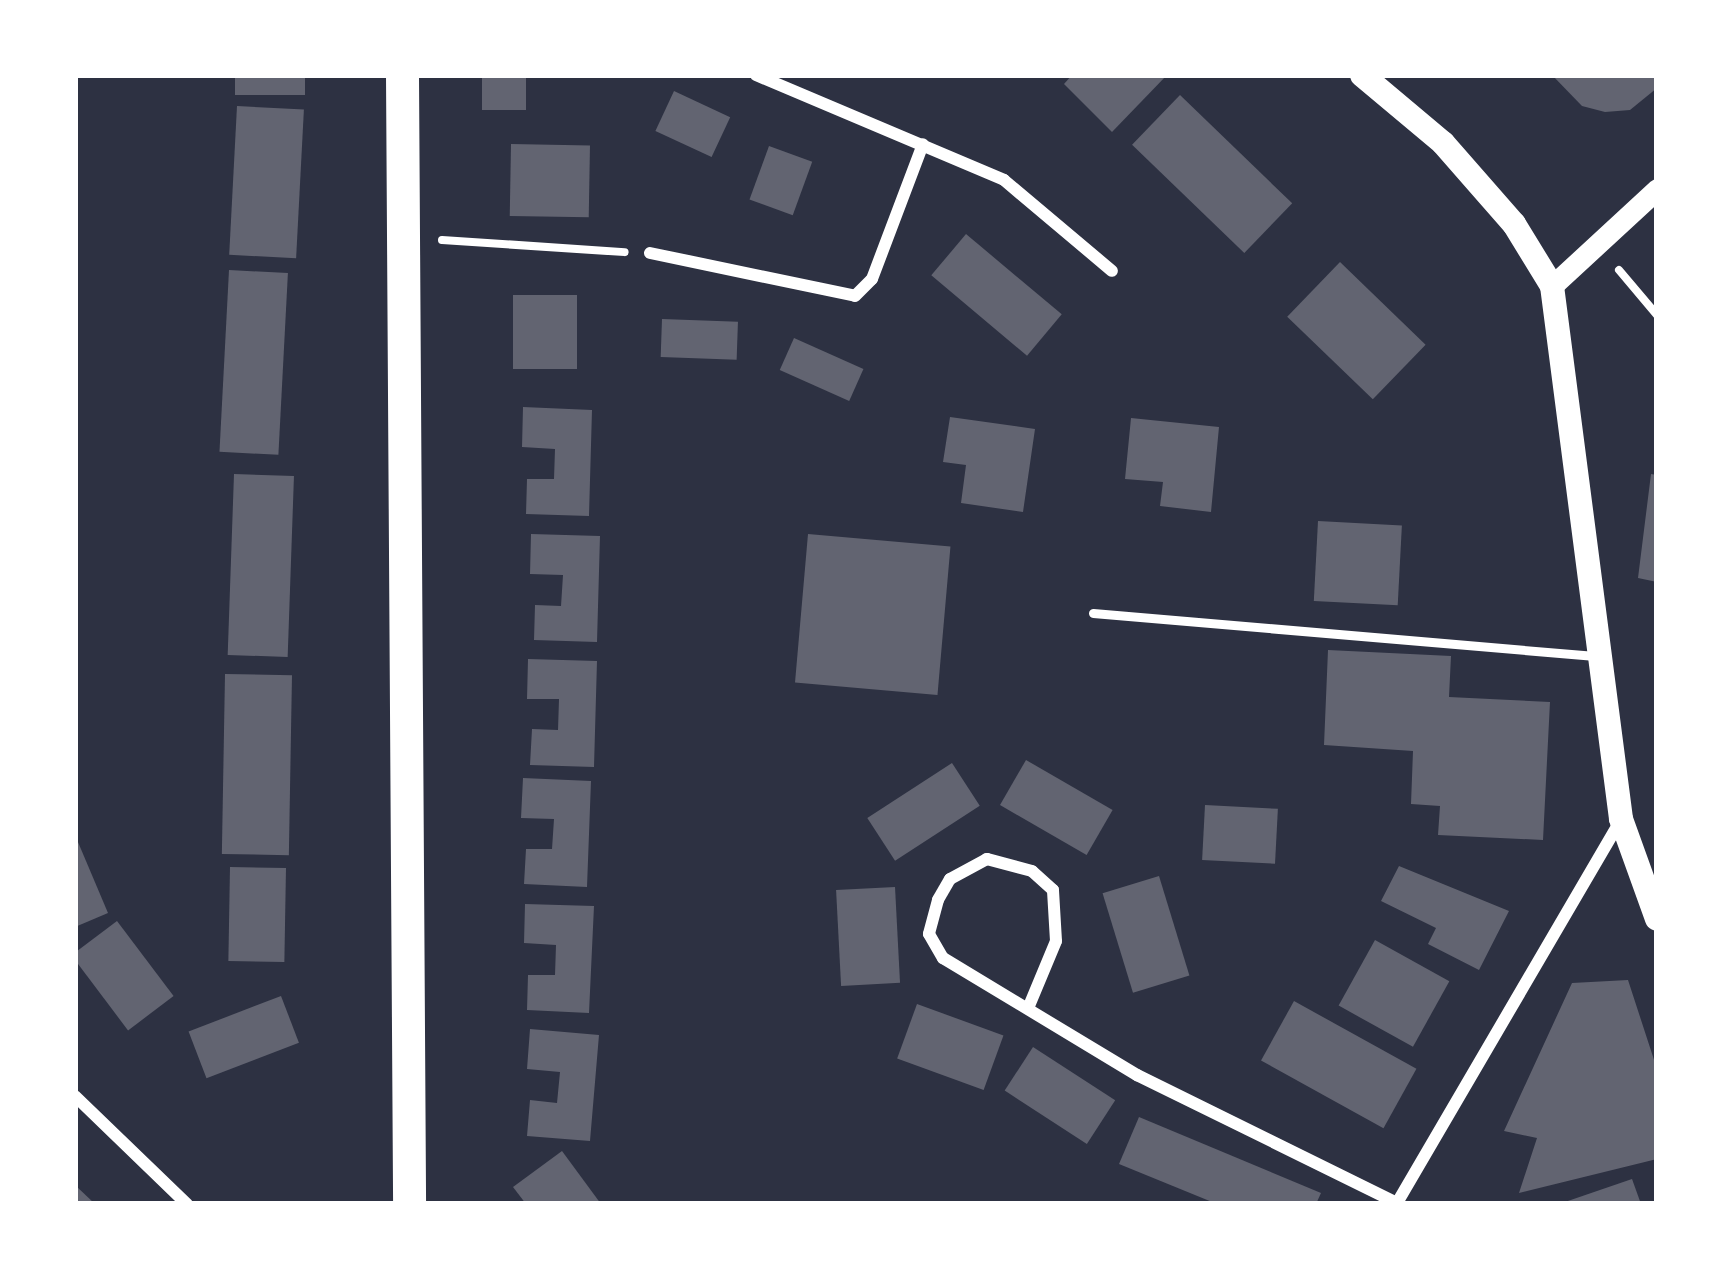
<!DOCTYPE html>
<style>
body{margin:0}
#map{position:relative;width:1732px;height:1279px;overflow:hidden;background:#2d3142;font-family:"PT Serif",serif}
div>[style]{position:absolute}
[style*='--x']{left:calc(var(--x)*1px);top:calc(var(--y)*1px);width:calc(var(--w)*1px);rotate:calc(var(--a)*1deg)}
.building>*{inset:0;background:#626471;transform-origin:0 0}
.path>*{height:8px;margin:-4px;padding:0 4px;transform-origin:4px;border-radius:4px;background:#fff}
.service>*{height:9px;margin:-4.5px;padding:0 4.5px;transform-origin:4.5px;border-radius:4.5px;background:#fff}
.minor>*{height:12px;margin:-6px;padding:0 6px;transform-origin:6px;border-radius:6px;background:#fff}
.tertiary>*{height:21px;margin:-10.5px;padding:0 10.5px;transform-origin:10.5px;border-radius:10.5px;background:#fff}
.secondary>*{height:24px;margin:-12px;padding:0 12px;transform-origin:12px;border-radius:12px;background:#fff}
.trunk>*{height:33px;margin:-16.5px;padding:0 16.5px;transform-origin:16.5px;border-radius:16.5px;background:#fff}
span{translate:-50% -50%;white-space:nowrap;text-align:center;line-height:1.15;-webkit-text-stroke:9px #fff;paint-order:stroke}
.frame{position:absolute;inset:0;border:78px solid #fff;pointer-events:none}
</style>
<div id="map">
<div class="building">
<div style="left:235px;top:75px;width:70px;height:20px"></div>
<div style="left:482px;top:75px;width:44px;height:35px"></div>
<div style="clip-path:polygon(1072px 75px,1167px 75px,1112px 132px,1064px 84px)"></div>
<div style="clip-path:polygon(1552px 75px,1657px 75px,1657px 88px,1630px 110px,1605px 112px,1582px 106px)"></div>
<div style="left:674px;top:91px;width:62px;height:44px;rotate:25deg"></div>
<div style="left:1180px;top:95px;width:156px;height:69px;rotate:44deg"></div>
<div style="left:237px;top:106px;width:67px;height:149px;rotate:3deg"></div>
<div style="left:511px;top:144px;width:79px;height:72px;rotate:1deg"></div>
<div style="left:769px;top:146px;width:46px;height:57px;rotate:20deg"></div>
<div style="left:966px;top:234px;width:125px;height:54px;rotate:40deg"></div>
<div style="left:1340px;top:262px;width:119px;height:76px;rotate:44deg"></div>
<div style="left:229px;top:270px;width:59px;height:182px;rotate:3deg"></div>
<div style="left:513px;top:295px;width:64px;height:74px"></div>
<div style="left:662px;top:319px;width:76px;height:38px;rotate:2deg"></div>
<div style="left:794px;top:338px;width:76px;height:35px;rotate:24deg"></div>
<div style="clip-path:polygon(523px 407px,592px 410px,589px 516px,526px 514px,527px 479px,554px 479px,555px 449px,522px 447px)"></div>
<div style="clip-path:polygon(950px 417px,1035px 429px,1023px 512px,961px 503px,966px 465px,943px 462px)"></div>
<div style="clip-path:polygon(1131px 418px,1219px 427px,1211px 512px,1160px 506px,1163px 482px,1125px 479px)"></div>
<div style="left:234px;top:474px;width:60px;height:181px;rotate:2deg"></div>
<div style="clip-path:polygon(1651px 474px,1657px 475px,1657px 582px,1638px 578px)"></div>
<div style="left:1318px;top:521px;width:84px;height:80px;rotate:3deg"></div>
<div style="clip-path:polygon(531px 534px,600px 536px,597px 642px,534px 640px,535px 605px,561px 606px,563px 575px,530px 574px)"></div>
<div style="left:808px;top:534px;width:143px;height:149px;rotate:5deg"></div>
<div style="clip-path:polygon(1328px 650px,1451px 656px,1449px 697px,1550px 702px,1543px 840px,1438px 835px,1440px 806px,1411px 804px,1413px 751px,1324px 745px)"></div>
<div style="clip-path:polygon(528px 659px,597px 661px,594px 767px,530px 765px,532px 729px,558px 730px,559px 699px,527px 699px)"></div>
<div style="left:225px;top:674px;width:67px;height:180px;rotate:1deg"></div>
<div style="left:1026px;top:760px;width:100px;height:52px;rotate:30deg"></div>
<div style="left:952px;top:763px;width:51px;height:101px;rotate:57deg"></div>
<div style="clip-path:polygon(523px 778px,591px 781px,587px 887px,524px 884px,526px 849px,552px 849px,554px 819px,521px 818px)"></div>
<div style="left:1205px;top:805px;width:73px;height:55px;rotate:3deg"></div>
<div style="clip-path:polygon(75px 835px,108px 913px,75px 927px)"></div>
<div style="clip-path:polygon(1399px 866px,1509px 911px,1479px 970px,1428px 944px,1436px 928px,1381px 901px)"></div>
<div style="left:230px;top:867px;width:56px;height:94px;rotate:1deg"></div>
<div style="left:1159px;top:876px;width:104px;height:59px;rotate:73deg"></div>
<div style="left:895px;top:887px;width:96px;height:59px;rotate:87deg"></div>
<div style="clip-path:polygon(525px 904px,594px 906px,589px 1013px,527px 1010px,528px 975px,555px 975px,556px 945px,524px 943px)"></div>
<div style="left:117px;top:921px;width:94px;height:57px;rotate:53deg"></div>
<div style="left:1375px;top:940px;width:85px;height:75px;rotate:29deg"></div>
<div style="clip-path:polygon(1628px 980px,1657px 1069px,1657px 1159px,1519px 1193px,1537px 1138px,1504px 1131px,1572px 983px)"></div>
<div style="left:281px;top:996px;width:50px;height:99px;rotate:69deg"></div>
<div style="left:1294px;top:1001px;width:140px;height:68px;rotate:29deg"></div>
<div style="left:917px;top:1004px;width:92px;height:58px;rotate:20deg"></div>
<div style="clip-path:polygon(530px 1029px,599px 1035px,590px 1141px,527px 1136px,530px 1100px,557px 1103px,560px 1072px,527px 1069px)"></div>
<div style="left:1033px;top:1047px;width:98px;height:52px;rotate:33deg"></div>
<div style="clip-path:polygon(1139px 1117px,1321px 1193px,1316px 1204px,1217px 1204px,1119px 1164px)"></div>
<div style="clip-path:polygon(562px 1151px,601px 1204px,526px 1204px,513px 1187px)"></div>
<div style="clip-path:polygon(1632px 1179px,1641px 1204px,1562px 1204px,1562px 1203px)"></div>
<div style="clip-path:polygon(75px 1185px,95px 1204px,75px 1204px)"></div>
</div>
<div class="path">
<div style="--x:442;--y:240;--w:183;--a:3.8"></div>
<div style="--x:1619;--y:270;--w:59;--a:49.8"></div>
</div>
<div class="service">
<div style="--x:1093;--y:613;--w:504;--a:4.9"></div>
</div>
<div class="minor">
<div style="--x:756;--y:75;--w:269;--a:22.9"></div>
<div style="--x:1004;--y:180;--w:141;--a:40.1"></div>
<div style="--x:650;--y:253;--w:209;--a:11.8"></div>
<div style="--x:855;--y:296;--w:24;--a:-45"></div>
<div style="--x:872;--y:279;--w:144;--a:-69.3"></div>
<div style="--x:1029;--y:1006;--w:70;--a:-67.4"></div>
<div style="--x:1056;--y:941;--w:51;--a:-93.4"></div>
<div style="--x:1053;--y:890;--w:28;--a:-138"></div>
<div style="--x:1032;--y:871;--w:47;--a:-165.1"></div>
<div style="--x:987;--y:859;--w:42;--a:151.6"></div>
<div style="--x:950;--y:879;--w:24;--a:120"></div>
<div style="--x:938;--y:900;--w:35;--a:105"></div>
<div style="--x:929;--y:934;--w:28;--a:60"></div>
<div style="--x:943;--y:958;--w:227;--a:31.1"></div>
<div style="--x:1137;--y:1075;--w:290;--a:26.2"></div>
<div style="--x:1397;--y:1203;--w:440;--a:-59.7"></div>
<div style="--x:75;--y:1096;--w:156;--a:44"></div>
</div>
<div class="tertiary">
<div style="--x:1552;--y:286;--w:143;--a:-42.7"></div>
</div>
<div class="secondary">
<div style="--x:1362;--y:75;--w:106;--a:40"></div>
<div style="--x:1443;--y:143;--w:108;--a:48.8"></div>
<div style="--x:1514;--y:224;--w:73;--a:58.5"></div>
<div style="--x:1552;--y:286;--w:537;--a:82.62"></div>
<div style="--x:1621;--y:819;--w:106;--a:70.2"></div>
</div>
<div class="trunk">
<div style="--x:402;--y:75;--w:1129;--a:89.64"></div>
</div>
<div class="frame"></div>
</div>
